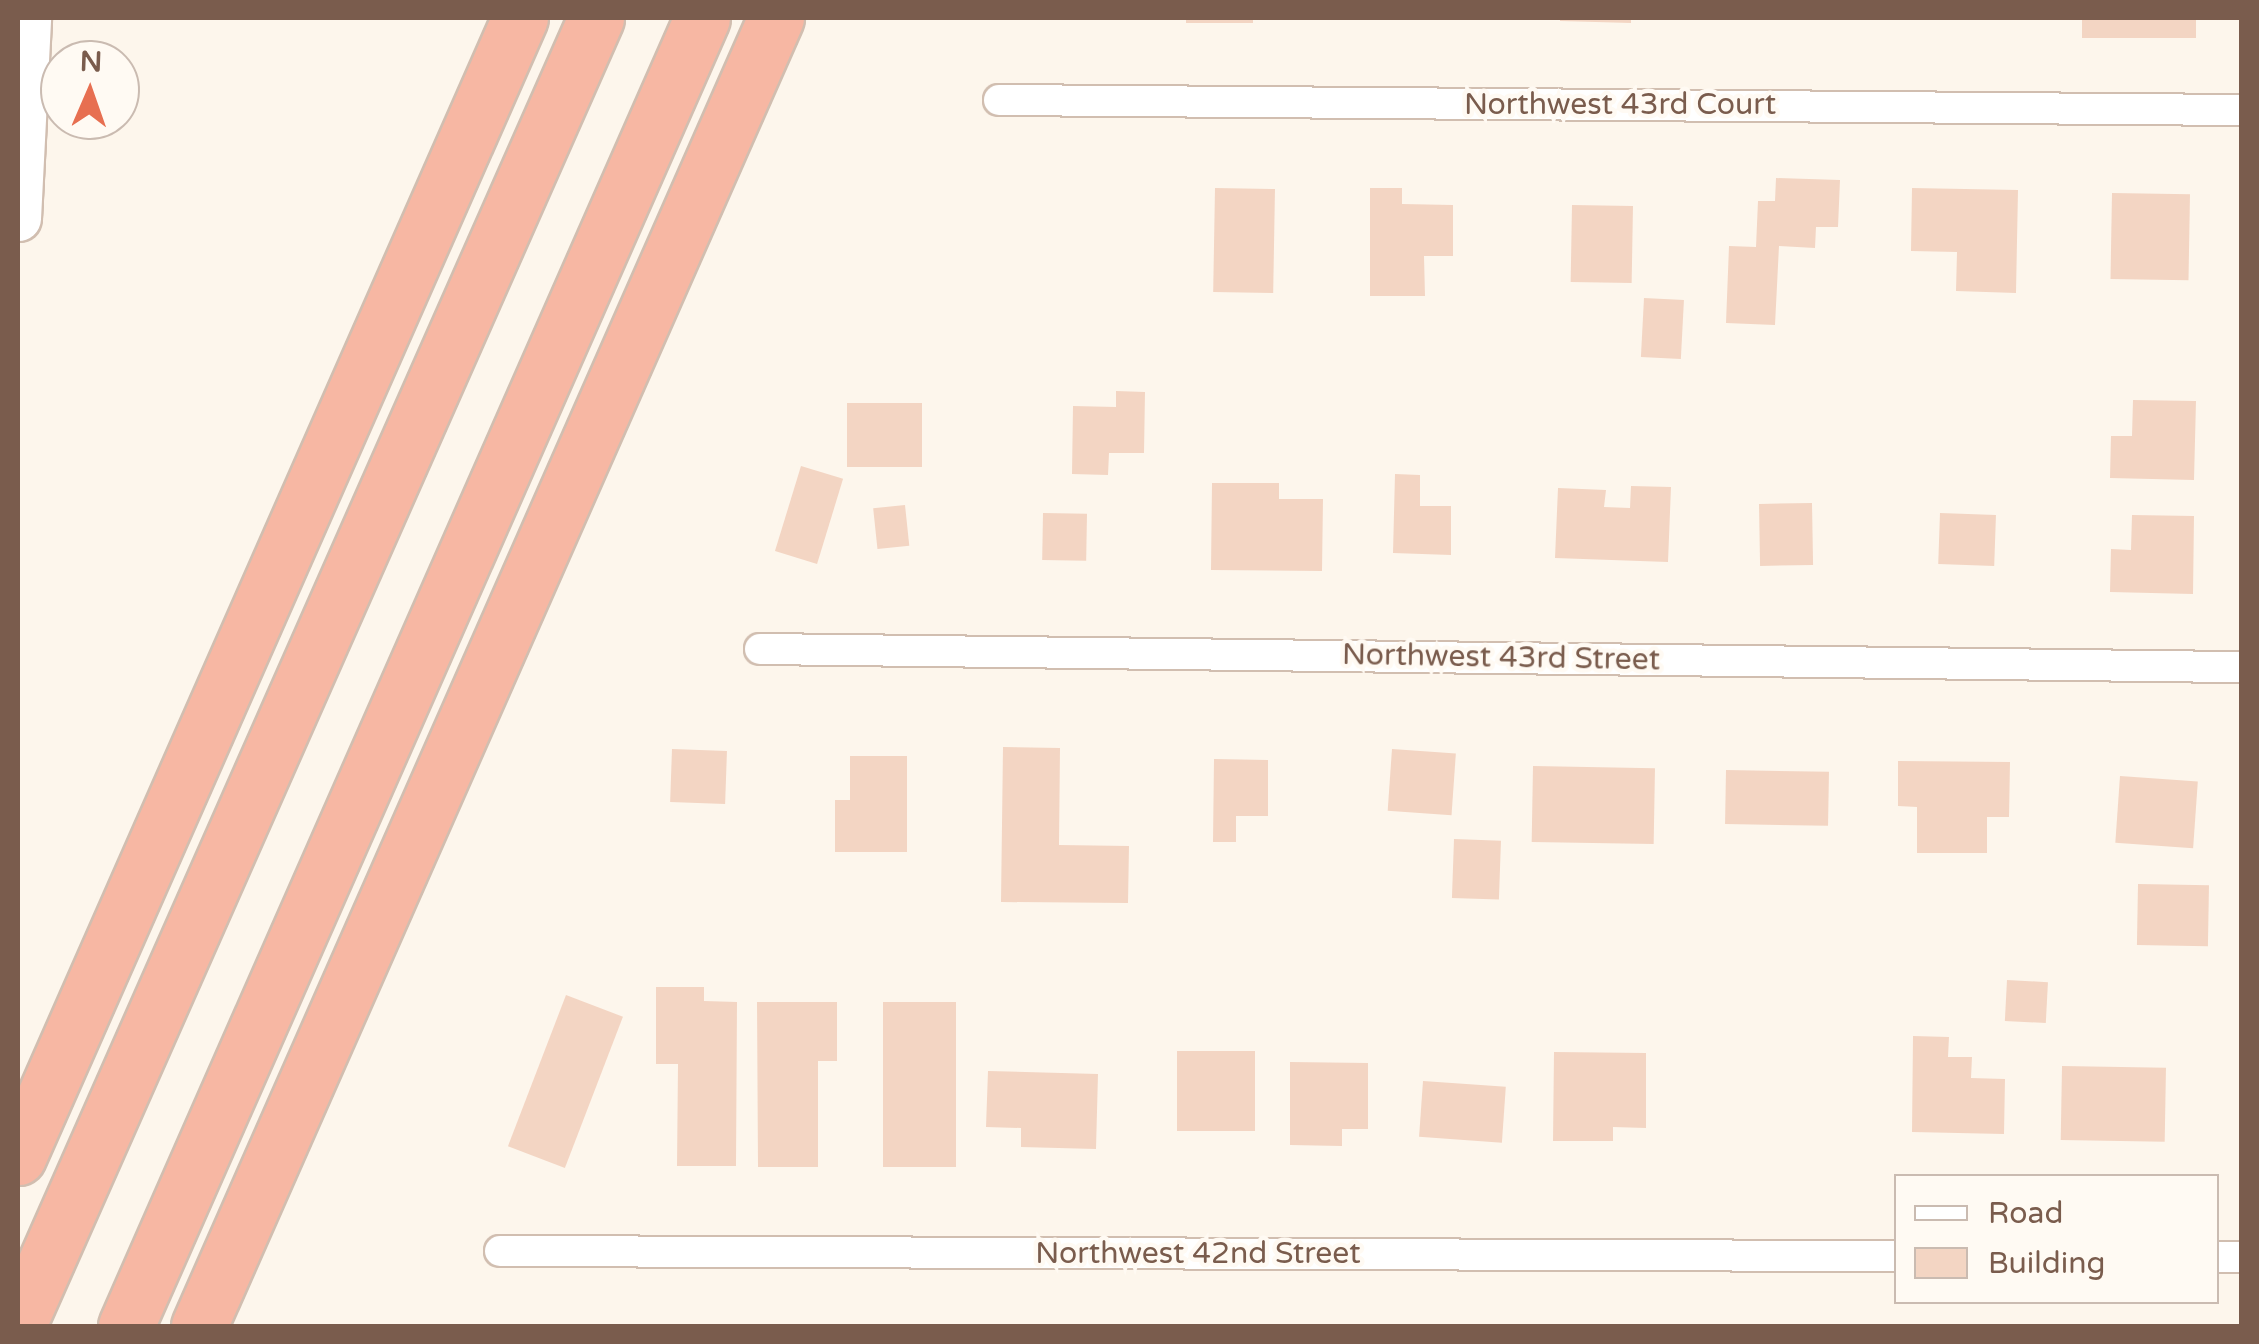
<!DOCTYPE html>
<style>
body{margin:0}
#map{position:relative;width:2259px;height:1344px;overflow:hidden;background:#fdf6ec;font-family:"Varela Round",sans-serif}
div>[style]{position:absolute}
[style*='--x']{left:calc(var(--x)*1px);top:calc(var(--y)*1px);width:calc(var(--w)*1px);rotate:calc(var(--a)*1deg)}
.building>*{inset:0;background:#f3d5c3;transform-origin:0 0}
.roads{filter:drop-shadow(2px 0 #d1beb0) drop-shadow(-2px 0 #d1beb0) drop-shadow(0 2px #d1beb0) drop-shadow(0 -2px #d1beb0)}
.street>*{height:30px;margin:-15px;padding:0 15px;transform-origin:15px;border-radius:15px;background:#fff}
.secondary>*{height:45px;margin:-22.5px;padding:0 22.5px;transform-origin:22.5px;border-radius:22.5px;background:#fff}
.highway>*{height:55px;margin:-27.5px;padding:0 27.5px;transform-origin:27.5px;border-radius:27.5px;background:#f7b7a3}
span{translate:-50% -50%;white-space:nowrap;text-align:center;line-height:1.15;-webkit-text-stroke:9px #fffaf3;paint-order:stroke}
.street-label{font-size:30px;color:#7a5c4d}
.frame{position:absolute;inset:0;border:20px solid #7a5c4d;pointer-events:none}
.legend{position:absolute;left:1894px;top:1174px;width:325px;height:130px;box-sizing:border-box;background:#fffaf3;border:2px solid #cabbb1;margin:0;padding:12px 18px;list-style:none;font-size:30px;color:#7a5c4d}
.legend li{display:flex;align-items:center;gap:20px;height:50px}
.legend b{width:50px;border:2px solid #cabbb1}
.north{position:absolute;left:40px;top:40px;width:100px;height:100px;box-sizing:border-box;background:#fffaf3;border:2px solid #cabbb1;border-radius:50%;rotate:2deg;font-size:28px;font-weight:700;line-height:40px;text-align:center;color:#7a5c4d}
.north::after{content:'';display:block;margin:auto;width:35px;height:45px;background:#e76f51;clip-path:polygon(50% 0,100% 100%,50% 72%,0 100%)}
</style>
<div id="map">
<div class="building">
<div style="left:1186px;top:18px;width:67px;height:5px"></div>
<div style="clip-path:polygon(1560px 18px,1631px 18px,1631px 23px,1560px 21px)"></div>
<div style="left:2082px;top:18px;width:114px;height:20px"></div>
<div style="clip-path:polygon(1776px 178px,1840px 180px,1838px 227px,1816px 227px,1815px 248px,1779px 246px,1775px 325px,1726px 323px,1729px 246px,1756px 247px,1758px 201px,1775px 201px)"></div>
<div style="left:1215px;top:188px;width:60px;height:104px;rotate:1deg"></div>
<div style="clip-path:polygon(1370px 188px,1402px 188px,1402px 204px,1453px 205px,1453px 256px,1424px 256px,1425px 296px,1370px 296px)"></div>
<div style="clip-path:polygon(1912px 188px,2018px 190px,2016px 293px,1956px 291px,1957px 252px,1911px 251px)"></div>
<div style="left:2112px;top:193px;width:78px;height:86px;rotate:1deg"></div>
<div style="left:1572px;top:205px;width:61px;height:77px;rotate:1deg"></div>
<div style="left:1644px;top:298px;width:40px;height:59px;rotate:3deg"></div>
<div style="clip-path:polygon(1116px 391px,1145px 392px,1144px 453px,1109px 453px,1108px 475px,1072px 474px,1073px 406px,1116px 407px)"></div>
<div style="clip-path:polygon(2133px 400px,2196px 401px,2194px 480px,2110px 478px,2111px 436px,2132px 436px)"></div>
<div style="left:847px;top:403px;width:75px;height:64px"></div>
<div style="left:801px;top:466px;width:44px;height:89px;rotate:17deg"></div>
<div style="clip-path:polygon(1395px 474px,1420px 475px,1420px 506px,1451px 506px,1451px 555px,1393px 553px)"></div>
<div style="clip-path:polygon(1212px 483px,1279px 483px,1279px 499px,1323px 499px,1322px 571px,1211px 570px)"></div>
<div style="clip-path:polygon(1631px 486px,1671px 487px,1668px 562px,1555px 558px,1558px 488px,1606px 490px,1604px 507px,1630px 508px)"></div>
<div style="left:1812px;top:503px;width:62px;height:53px;rotate:89deg"></div>
<div style="left:905px;top:505px;width:41px;height:32px;rotate:84deg"></div>
<div style="left:1043px;top:513px;width:44px;height:47px;rotate:1deg"></div>
<div style="left:1940px;top:513px;width:56px;height:51px;rotate:2deg"></div>
<div style="clip-path:polygon(2132px 515px,2194px 516px,2193px 594px,2110px 592px,2111px 549px,2131px 550px)"></div>
<div style="clip-path:polygon(1003px 747px,1060px 748px,1059px 845px,1129px 846px,1128px 903px,1001px 902px)"></div>
<div style="left:672px;top:749px;width:55px;height:53px;rotate:2deg"></div>
<div style="left:1392px;top:749px;width:64px;height:62px;rotate:4deg"></div>
<div style="clip-path:polygon(850px 756px,907px 756px,907px 852px,835px 852px,835px 800px,850px 800px)"></div>
<div style="clip-path:polygon(1214px 759px,1268px 760px,1268px 816px,1236px 816px,1236px 842px,1213px 842px)"></div>
<div style="clip-path:polygon(1898px 761px,2010px 762px,2009px 817px,1987px 817px,1987px 853px,1917px 853px,1917px 807px,1898px 806px)"></div>
<div style="left:1533px;top:766px;width:122px;height:76px;rotate:1deg"></div>
<div style="left:1726px;top:770px;width:103px;height:54px;rotate:1deg"></div>
<div style="left:2120px;top:776px;width:78px;height:67px;rotate:4deg"></div>
<div style="left:1454px;top:839px;width:47px;height:59px;rotate:2deg"></div>
<div style="left:2138px;top:884px;width:71px;height:61px;rotate:1deg"></div>
<div style="left:2007px;top:980px;width:41px;height:41px;rotate:3deg"></div>
<div style="clip-path:polygon(656px 987px,704px 987px,704px 1001px,737px 1002px,736px 1166px,677px 1166px,678px 1064px,656px 1064px)"></div>
<div style="left:566px;top:995px;width:61px;height:162px;rotate:21deg"></div>
<div style="clip-path:polygon(757px 1002px,837px 1002px,837px 1061px,818px 1061px,818px 1167px,758px 1167px)"></div>
<div style="left:883px;top:1002px;width:73px;height:165px"></div>
<div style="clip-path:polygon(1913px 1036px,1949px 1037px,1948px 1057px,1972px 1057px,1971px 1078px,2005px 1079px,2004px 1134px,1912px 1132px)"></div>
<div style="left:1177px;top:1051px;width:78px;height:80px"></div>
<div style="clip-path:polygon(1554px 1052px,1646px 1053px,1646px 1128px,1613px 1127px,1613px 1141px,1553px 1141px)"></div>
<div style="clip-path:polygon(1290px 1062px,1368px 1063px,1368px 1129px,1342px 1129px,1342px 1146px,1290px 1145px)"></div>
<div style="left:2062px;top:1066px;width:104px;height:74px;rotate:1deg"></div>
<div style="clip-path:polygon(988px 1071px,1098px 1074px,1096px 1149px,1021px 1147px,1021px 1128px,986px 1127px)"></div>
<div style="left:1423px;top:1081px;width:83px;height:56px;rotate:4deg"></div>
</div>
<div class="roads">
<div class="street">
<div style="--x:999;--y:100;--w:1243;--a:0.46"></div>
<div style="--x:760;--y:649;--w:1482;--a:0.7"></div>
<div style="--x:500;--y:1251;--w:1396;--a:0.21"></div>
<div style="--x:2216;--y:1257;--w:26;--a:0"></div>
</div>
<div class="secondary">
<div style="--x:18;--y:218;--w:200;--a:-87.1"></div>
</div>
<div class="highway">
<div style="--x:18;--y:1157;--w:1245;--a:-66.22"></div>
<div style="--x:18;--y:1325;--w:1429;--a:-66.14"></div>
<div style="--x:126;--y:1326;--w:1429;--a:-66.23"></div>
<div style="--x:199;--y:1326;--w:1430;--a:-66.2"></div>
</div>
</div>
<div class="street-label">
<span style="left:1620px;top:105px">Northwest 43rd Court</span>
<span style="left:1501px;top:658px;rotate:1deg">Northwest 43rd Street</span>
<span style="left:1198px;top:1254px">Northwest 42nd Street</span>
</div>
<div class="frame"></div>
<ul class="legend">
<li><b style="height:12px;background:#fff"></b>Road</li>
<li><b style="height:28px;background:#f3d5c3"></b>Building</li>
</ul>
<div class="north">N</div>
</div>
